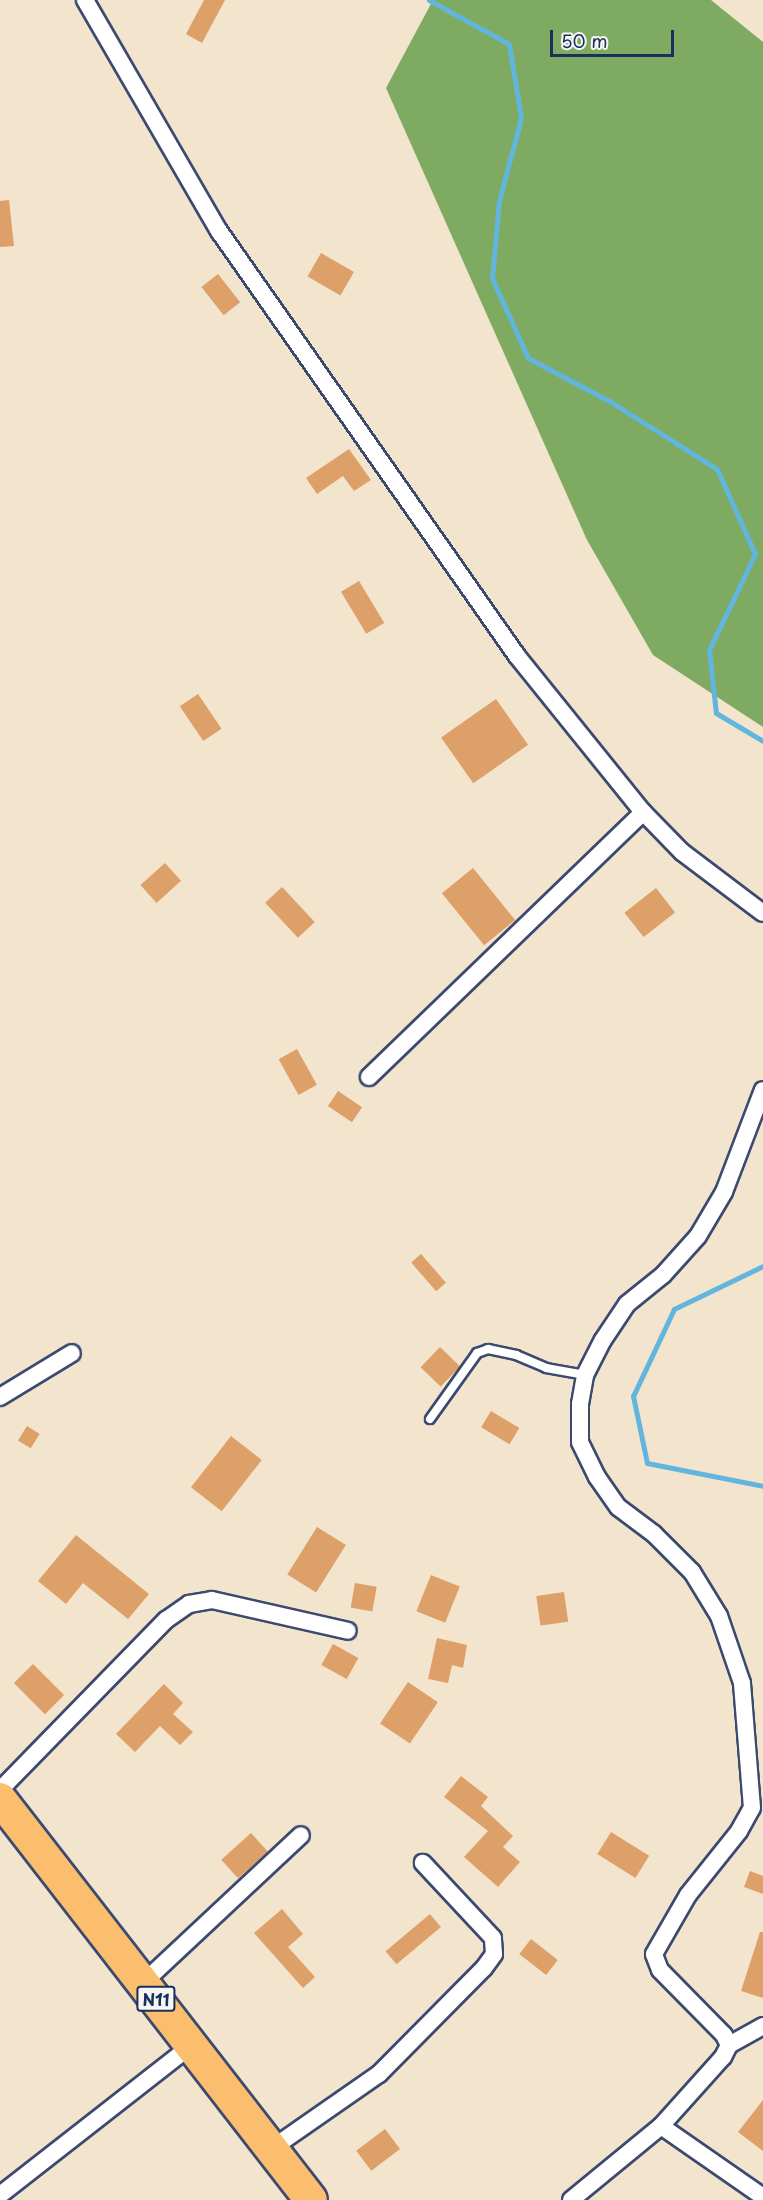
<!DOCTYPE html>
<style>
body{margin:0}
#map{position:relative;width:763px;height:2200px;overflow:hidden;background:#f3e4ce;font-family:"Playpen Sans",sans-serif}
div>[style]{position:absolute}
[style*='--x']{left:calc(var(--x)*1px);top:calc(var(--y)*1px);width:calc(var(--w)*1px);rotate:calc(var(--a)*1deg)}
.forest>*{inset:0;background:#7eaa62}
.stream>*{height:5px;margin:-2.5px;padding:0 2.5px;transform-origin:2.5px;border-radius:2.5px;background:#62b6de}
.building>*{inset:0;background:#dda069;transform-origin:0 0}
.roads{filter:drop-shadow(2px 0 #3b4a6f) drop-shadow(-2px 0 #3b4a6f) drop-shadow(0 2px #3b4a6f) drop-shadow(0 -2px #3b4a6f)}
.lane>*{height:8px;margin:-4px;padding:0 4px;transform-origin:4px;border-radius:4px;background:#fff}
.street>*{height:16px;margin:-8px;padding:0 8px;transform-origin:8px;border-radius:8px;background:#fff}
.highway>*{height:32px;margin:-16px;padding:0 16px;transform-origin:16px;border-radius:16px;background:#fbbd6e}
span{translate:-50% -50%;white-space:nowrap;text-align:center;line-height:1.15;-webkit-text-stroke:6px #f6f6f2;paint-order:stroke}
.shield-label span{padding:2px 4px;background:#f6f6f2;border:2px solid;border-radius:4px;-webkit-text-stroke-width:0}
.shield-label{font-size:16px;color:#1b2f5e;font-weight:700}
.scale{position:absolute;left:550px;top:30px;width:124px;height:27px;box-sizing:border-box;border:3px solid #1b2f5e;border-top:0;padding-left:8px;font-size:18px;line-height:21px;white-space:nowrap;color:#1b2f5e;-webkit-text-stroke:4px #f6f6f2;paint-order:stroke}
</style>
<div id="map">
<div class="forest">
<div style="clip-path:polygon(433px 0,711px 0,763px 42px,763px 727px,653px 655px,587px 540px,386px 88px)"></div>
</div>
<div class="stream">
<div style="--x:429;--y:0;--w:91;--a:28.8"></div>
<div style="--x:509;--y:44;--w:75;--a:80.8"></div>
<div style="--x:521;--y:118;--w:86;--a:104.8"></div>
<div style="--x:499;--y:201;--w:77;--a:95.2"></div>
<div style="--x:492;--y:278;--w:88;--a:65.8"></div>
<div style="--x:528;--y:358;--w:94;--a:27.9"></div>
<div style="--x:611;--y:402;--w:125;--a:32.3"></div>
<div style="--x:717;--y:469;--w:93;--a:65.9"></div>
<div style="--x:755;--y:554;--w:106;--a:115.6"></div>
<div style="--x:709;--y:650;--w:63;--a:83.7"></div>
<div style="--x:716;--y:713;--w:55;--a:30.8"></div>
<div style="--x:763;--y:1266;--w:99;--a:154.2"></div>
<div style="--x:674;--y:1309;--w:96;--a:115.2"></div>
<div style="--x:633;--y:1396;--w:68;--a:78.2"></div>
<div style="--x:647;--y:1463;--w:118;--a:11.2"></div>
</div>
<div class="building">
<div style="clip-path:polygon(204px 0,225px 0,202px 43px,186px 34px)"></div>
<div style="clip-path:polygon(9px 200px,14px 246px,0 247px,0 201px)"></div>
<div style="left:321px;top:253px;width:38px;height:27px;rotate:30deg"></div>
<div style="left:218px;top:274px;width:36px;height:21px;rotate:52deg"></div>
<div style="clip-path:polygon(349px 449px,371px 480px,354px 491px,343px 476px,317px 494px,306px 478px)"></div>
<div style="left:359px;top:581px;width:49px;height:21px;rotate:59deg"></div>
<div style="left:198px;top:694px;width:42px;height:22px;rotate:56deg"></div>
<div style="left:496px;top:699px;width:56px;height:67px;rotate:55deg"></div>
<div style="left:165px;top:863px;width:24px;height:33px;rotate:48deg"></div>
<div style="left:473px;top:868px;width:67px;height:40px;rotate:51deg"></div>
<div style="left:282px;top:887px;width:48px;height:23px;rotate:47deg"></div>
<div style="left:656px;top:888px;width:31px;height:40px;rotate:52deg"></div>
<div style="left:297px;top:1049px;width:41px;height:21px;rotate:61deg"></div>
<div style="left:338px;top:1091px;width:29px;height:18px;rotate:34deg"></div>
<div style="left:421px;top:1254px;width:38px;height:13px;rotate:49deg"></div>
<div style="left:440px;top:1347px;width:28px;height:28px;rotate:44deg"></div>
<div style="left:491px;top:1411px;width:33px;height:19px;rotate:31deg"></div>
<div style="left:27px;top:1426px;width:15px;height:17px;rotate:32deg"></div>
<div style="left:231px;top:1436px;width:39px;height:65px;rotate:38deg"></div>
<div style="left:317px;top:1527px;width:34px;height:56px;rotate:32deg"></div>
<div style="clip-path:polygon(76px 1535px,149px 1594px,128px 1619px,83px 1583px,66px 1604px,38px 1581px)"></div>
<div style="left:431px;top:1575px;width:31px;height:39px;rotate:22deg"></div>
<div style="left:355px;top:1583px;width:22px;height:25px;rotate:10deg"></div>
<div style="left:564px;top:1592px;width:30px;height:28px;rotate:82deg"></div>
<div style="clip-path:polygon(437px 1638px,467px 1645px,463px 1668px,452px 1665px,448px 1683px,428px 1679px)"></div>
<div style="left:333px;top:1644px;width:29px;height:24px;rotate:29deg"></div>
<div style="left:33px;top:1664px;width:44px;height:27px;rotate:45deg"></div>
<div style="left:408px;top:1682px;width:36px;height:50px;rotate:34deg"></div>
<div style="clip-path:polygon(164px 1684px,183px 1703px,173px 1714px,193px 1732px,180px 1745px,160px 1726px,135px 1752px,116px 1734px)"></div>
<div style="clip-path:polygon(461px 1776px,488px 1797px,481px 1806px,513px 1836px,503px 1847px,520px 1862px,498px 1887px,464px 1857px,488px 1831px,444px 1797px)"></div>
<div style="left:611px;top:1832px;width:45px;height:26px;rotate:32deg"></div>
<div style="left:251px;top:1833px;width:25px;height:40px;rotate:48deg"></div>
<div style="clip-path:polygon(750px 1871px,763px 1876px,763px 1894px,744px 1887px)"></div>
<div style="clip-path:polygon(282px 1909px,303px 1934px,288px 1947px,315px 1977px,303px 1988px,254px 1933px)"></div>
<div style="left:430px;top:1914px;width:17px;height:58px;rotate:50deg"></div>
<div style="clip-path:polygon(760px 1932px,763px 1932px,763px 1998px,741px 1991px)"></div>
<div style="left:531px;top:1939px;width:34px;height:19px;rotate:38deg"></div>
<div style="clip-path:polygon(763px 2100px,763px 2151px,738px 2132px)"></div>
<div style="left:385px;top:2129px;width:25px;height:36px;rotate:53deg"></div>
</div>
<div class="roads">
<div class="lane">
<div style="--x:430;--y:1419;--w:81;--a:-54.5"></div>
<div style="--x:477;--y:1353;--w:12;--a:-20"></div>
<div style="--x:488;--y:1349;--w:29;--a:12"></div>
<div style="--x:516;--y:1355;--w:33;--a:23"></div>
<div style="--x:546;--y:1368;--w:40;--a:10"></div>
</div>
<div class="street">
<div style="--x:85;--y:0;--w:267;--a:59.9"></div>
<div style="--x:219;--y:231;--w:519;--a:54.96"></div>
<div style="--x:517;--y:656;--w:201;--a:51.1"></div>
<div style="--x:643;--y:812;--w:56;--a:45.7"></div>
<div style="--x:682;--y:852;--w:101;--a:37"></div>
<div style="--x:369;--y:1077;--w:381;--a:-44"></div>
<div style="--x:0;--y:1397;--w:84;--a:-31.4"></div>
<div style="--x:0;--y:1790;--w:238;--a:-45.7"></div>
<div style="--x:166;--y:1620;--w:28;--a:-35"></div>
<div style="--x:189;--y:1604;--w:23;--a:-10"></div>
<div style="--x:212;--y:1600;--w:139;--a:12.8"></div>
<div style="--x:143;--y:1983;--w:216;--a:-43.1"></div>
<div style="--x:729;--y:2045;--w:39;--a:-29"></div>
<div style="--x:661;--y:2126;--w:93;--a:-48.1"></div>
<div style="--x:723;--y:2057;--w:13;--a:-63"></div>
<div style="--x:729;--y:2045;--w:11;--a:-117"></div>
<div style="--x:724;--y:2035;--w:91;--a:-134.6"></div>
<div style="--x:660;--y:1970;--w:17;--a:-111"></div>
<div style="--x:654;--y:1954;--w:68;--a:-60"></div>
<div style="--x:688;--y:1895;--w:82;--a:-51.4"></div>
<div style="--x:739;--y:1831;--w:26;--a:-61"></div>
<div style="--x:752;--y:1808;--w:125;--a:-94.6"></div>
<div style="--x:742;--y:1683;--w:71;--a:-108.9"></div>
<div style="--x:719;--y:1616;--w:52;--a:-121.5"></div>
<div style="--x:692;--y:1572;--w:54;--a:-135"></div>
<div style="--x:654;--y:1534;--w:45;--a:-143.1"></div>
<div style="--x:618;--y:1507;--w:37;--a:-125"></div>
<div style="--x:597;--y:1477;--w:39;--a:-116"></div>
<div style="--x:580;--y:1442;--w:38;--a:-90"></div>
<div style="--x:580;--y:1404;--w:29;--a:-80"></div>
<div style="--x:585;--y:1375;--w:39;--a:-63"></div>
<div style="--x:603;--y:1340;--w:43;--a:-56.3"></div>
<div style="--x:627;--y:1304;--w:46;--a:-38.9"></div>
<div style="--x:663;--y:1275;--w:52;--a:-48.1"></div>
<div style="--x:698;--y:1236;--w:51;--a:-59.4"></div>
<div style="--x:724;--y:1192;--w:109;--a:-69.1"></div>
<div style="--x:271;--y:2149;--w:131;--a:-34.8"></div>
<div style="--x:379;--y:2074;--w:149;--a:-45.3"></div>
<div style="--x:484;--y:1968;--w:17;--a:-54"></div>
<div style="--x:494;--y:1954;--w:16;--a:-94"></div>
<div style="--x:493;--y:1938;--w:103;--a:-133"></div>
<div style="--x:0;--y:2195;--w:242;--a:-38"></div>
<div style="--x:571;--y:2200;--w:117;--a:-39.4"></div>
<div style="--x:661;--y:2126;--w:124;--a:34.8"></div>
</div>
<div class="highway">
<div style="--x:0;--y:1799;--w:507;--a:52.2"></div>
</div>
</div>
<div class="shield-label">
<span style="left:156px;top:1999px">N11</span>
</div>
<div class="scale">50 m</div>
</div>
